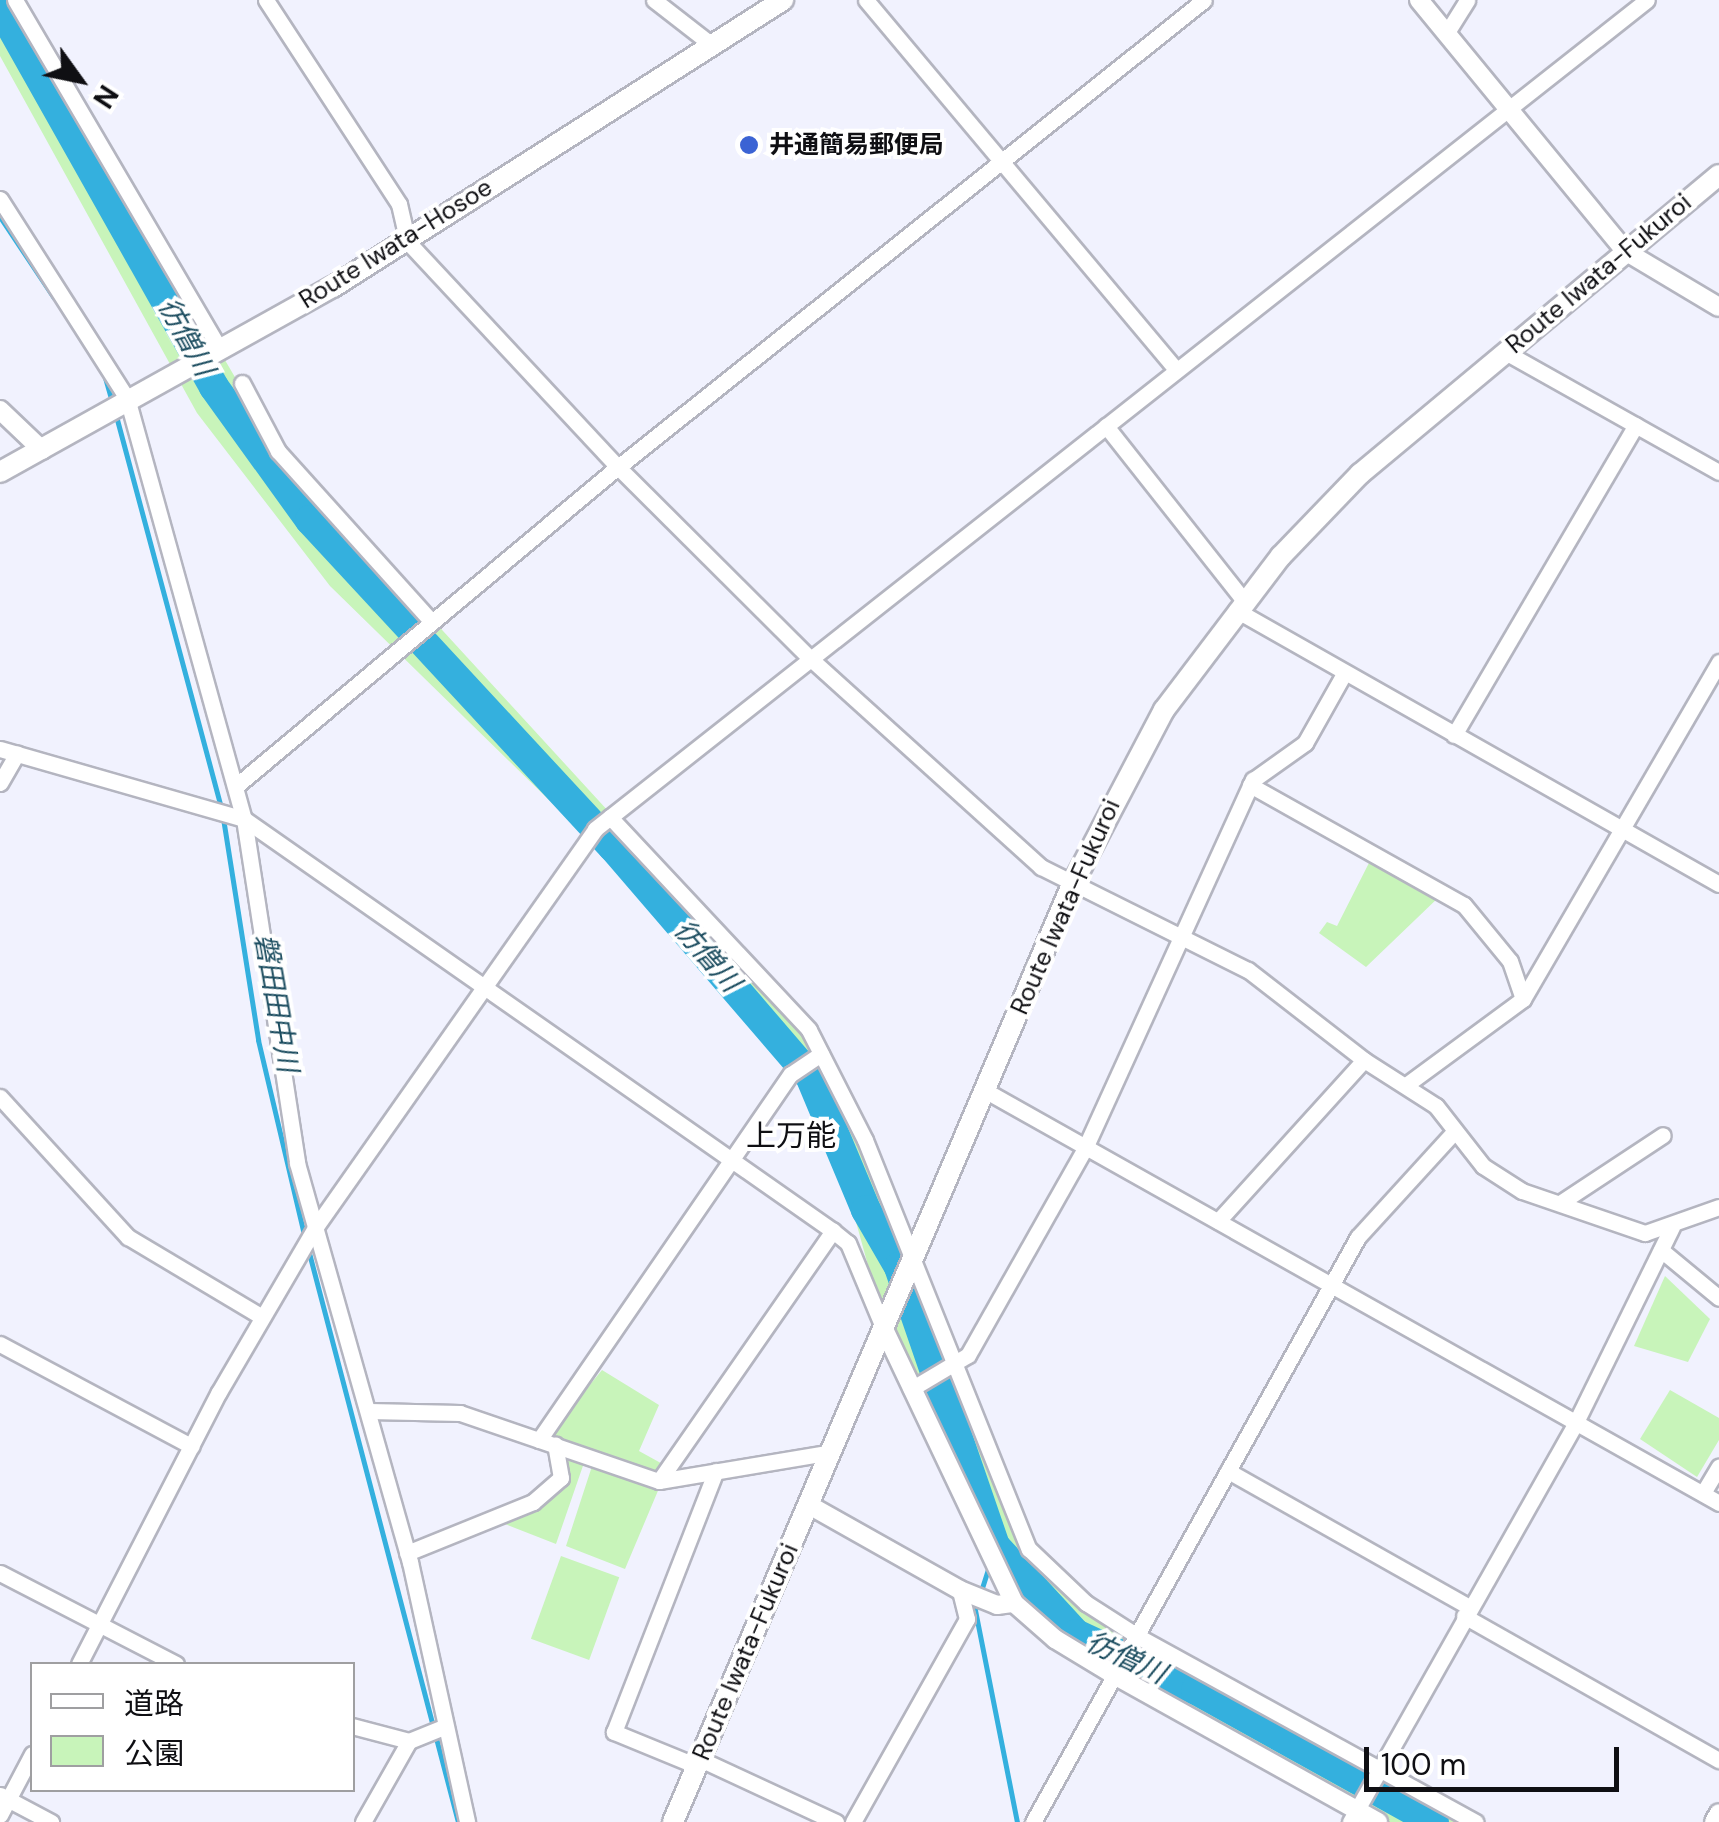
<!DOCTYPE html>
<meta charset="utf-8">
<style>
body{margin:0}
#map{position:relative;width:1719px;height:1822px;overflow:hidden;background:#f1f2fe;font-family:"DM Sans","Noto Sans JP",sans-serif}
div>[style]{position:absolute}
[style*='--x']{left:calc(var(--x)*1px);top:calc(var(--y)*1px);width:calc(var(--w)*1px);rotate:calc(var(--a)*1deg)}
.green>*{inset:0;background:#c8f4ba;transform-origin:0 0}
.stream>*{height:5px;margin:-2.5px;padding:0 2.5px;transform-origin:2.5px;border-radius:2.5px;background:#34b0de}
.river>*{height:30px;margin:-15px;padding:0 15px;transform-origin:15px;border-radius:15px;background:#34b0de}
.roads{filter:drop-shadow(2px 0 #b4b5c0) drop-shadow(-2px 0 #b4b5c0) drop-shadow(0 2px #b4b5c0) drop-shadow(0 -2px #b4b5c0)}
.minor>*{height:15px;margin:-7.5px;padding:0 7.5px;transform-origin:7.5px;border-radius:7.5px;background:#fff}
.tertiary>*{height:18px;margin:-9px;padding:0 9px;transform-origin:9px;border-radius:9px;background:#fff}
.secondary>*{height:20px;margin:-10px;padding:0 10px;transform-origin:10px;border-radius:10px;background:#fff}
.dots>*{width:28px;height:28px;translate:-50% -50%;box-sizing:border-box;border:5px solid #fff;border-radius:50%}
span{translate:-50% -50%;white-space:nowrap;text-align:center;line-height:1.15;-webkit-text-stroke:8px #fff;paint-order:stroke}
.poi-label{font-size:25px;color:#0f0f13;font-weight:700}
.left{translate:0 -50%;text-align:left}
.street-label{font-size:25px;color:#0f0f13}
.water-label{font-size:28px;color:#1b4c5f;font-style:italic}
.quarter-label{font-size:30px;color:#0f0f13}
.legend{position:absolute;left:30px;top:1662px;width:325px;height:130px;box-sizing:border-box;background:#fff;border:2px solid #9f9fa1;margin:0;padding:12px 18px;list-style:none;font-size:30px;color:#0f0f13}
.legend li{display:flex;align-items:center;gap:20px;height:50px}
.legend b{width:50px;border:2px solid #9f9fa1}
.north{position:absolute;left:30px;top:30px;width:100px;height:100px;-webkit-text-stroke:8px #fff;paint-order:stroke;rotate:123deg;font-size:28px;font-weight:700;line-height:40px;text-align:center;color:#0f0f13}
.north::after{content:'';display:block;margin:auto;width:35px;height:45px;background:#0f0f13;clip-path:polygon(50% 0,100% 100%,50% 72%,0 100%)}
.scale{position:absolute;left:1364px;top:1747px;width:255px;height:45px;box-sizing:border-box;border:5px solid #0f0f13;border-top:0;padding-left:12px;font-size:30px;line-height:35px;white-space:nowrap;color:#0f0f13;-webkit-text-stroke:8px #fff;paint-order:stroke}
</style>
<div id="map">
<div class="green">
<div style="clip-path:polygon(0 0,15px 0,278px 451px,809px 1030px,884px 1190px,1026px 1542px,1086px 1603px,1475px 1822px,1378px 1822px,1060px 1642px,1014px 1603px,913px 1394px,871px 1276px,826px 1114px,697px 947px,653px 912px,593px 843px,330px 586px,197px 413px,0 56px)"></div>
<div style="clip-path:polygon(1372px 857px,1440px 896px,1366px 967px,1319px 933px,1327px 922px,1337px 926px)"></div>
<div style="clip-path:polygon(1665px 1276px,1710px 1319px,1688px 1362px,1634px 1346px)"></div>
<div style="clip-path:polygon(602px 1370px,659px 1405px,639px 1451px,668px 1467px,625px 1569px,566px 1546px,594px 1460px,586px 1457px,556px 1544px,505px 1524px,561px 1478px,548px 1443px,552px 1431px)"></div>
<div style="clip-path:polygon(1670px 1390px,1719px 1418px,1719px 1440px,1697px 1477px,1640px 1439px)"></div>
<div style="left:561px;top:1556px;width:62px;height:88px;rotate:20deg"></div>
</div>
<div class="stream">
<div style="--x:0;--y:217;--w:97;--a:56.3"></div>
<div style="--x:104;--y:374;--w:29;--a:74"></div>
<div style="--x:115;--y:412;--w:409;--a:75"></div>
<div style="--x:223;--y:818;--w:225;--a:81"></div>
<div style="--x:258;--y:1040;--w:204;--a:76.7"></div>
<div style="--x:308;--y:1249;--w:592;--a:75.33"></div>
<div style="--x:989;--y:1566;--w:46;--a:107.7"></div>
<div style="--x:975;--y:1610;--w:216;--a:78.8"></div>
</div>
<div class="river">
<div style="--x:0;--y:7;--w:436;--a:60.6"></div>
<div style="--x:214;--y:387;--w:164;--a:54.2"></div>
<div style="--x:310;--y:520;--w:446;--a:47.2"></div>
<div style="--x:613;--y:847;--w:302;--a:49.3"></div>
<div style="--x:810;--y:1076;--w:145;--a:67.3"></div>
<div style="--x:866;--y:1210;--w:66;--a:59.9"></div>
<div style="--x:899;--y:1267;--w:295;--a:71"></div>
<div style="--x:995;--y:1546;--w:120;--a:47.4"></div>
<div style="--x:1076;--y:1634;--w:132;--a:25"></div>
<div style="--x:1196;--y:1690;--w:272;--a:29"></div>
</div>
<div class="roads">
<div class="minor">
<div style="--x:15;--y:0;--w:406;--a:59.6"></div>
<div style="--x:266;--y:0;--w:244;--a:56.9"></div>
<div style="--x:399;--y:204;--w:39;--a:77"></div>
<div style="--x:408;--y:242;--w:308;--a:47"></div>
<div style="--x:618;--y:467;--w:274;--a:44.9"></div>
<div style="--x:812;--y:660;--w:309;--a:42.1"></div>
<div style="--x:1041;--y:867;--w:231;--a:26.5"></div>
<div style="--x:1248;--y:970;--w:147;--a:37.8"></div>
<div style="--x:1364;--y:1060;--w:85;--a:32.6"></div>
<div style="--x:1436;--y:1106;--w:76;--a:51.9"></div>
<div style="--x:1483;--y:1166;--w:46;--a:32.7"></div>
<div style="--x:1522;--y:1191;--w:130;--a:18.9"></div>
<div style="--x:1645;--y:1233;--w:78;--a:-19.4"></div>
<div style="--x:654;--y:0;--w:73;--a:37.8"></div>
<div style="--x:866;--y:0;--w:483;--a:50"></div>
<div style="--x:1446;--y:34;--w:40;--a:-58"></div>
<div style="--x:0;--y:199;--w:236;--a:57.5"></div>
<div style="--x:127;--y:398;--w:437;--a:74.5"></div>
<div style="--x:244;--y:819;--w:348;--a:81.2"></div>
<div style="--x:297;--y:1163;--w:415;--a:74.2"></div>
<div style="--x:410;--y:1562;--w:266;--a:77.6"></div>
<div style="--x:1505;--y:352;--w:245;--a:29.3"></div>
<div style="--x:242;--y:383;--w:77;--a:62.1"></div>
<div style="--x:278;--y:451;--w:230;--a:48"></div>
<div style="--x:1106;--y:426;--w:223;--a:51.7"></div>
<div style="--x:1236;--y:610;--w:555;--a:29.57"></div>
<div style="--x:1454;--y:735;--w:359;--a:-59.6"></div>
<div style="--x:0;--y:749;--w:254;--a:16"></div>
<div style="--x:244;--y:819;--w:719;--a:34.97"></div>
<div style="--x:833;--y:1231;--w:19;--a:39"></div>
<div style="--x:848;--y:1243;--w:91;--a:67.4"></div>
<div style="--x:0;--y:783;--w:34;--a:-60"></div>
<div style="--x:1250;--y:785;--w:245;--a:29.3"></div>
<div style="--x:1464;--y:905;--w:72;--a:50.6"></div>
<div style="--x:1510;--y:961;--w:40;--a:71.1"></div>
<div style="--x:236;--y:786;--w:498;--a:-39.9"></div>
<div style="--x:618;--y:467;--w:749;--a:-38.55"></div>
<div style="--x:610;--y:817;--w:291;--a:46.9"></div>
<div style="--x:809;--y:1030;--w:123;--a:63"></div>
<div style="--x:865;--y:1140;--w:441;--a:68.2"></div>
<div style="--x:1029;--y:1549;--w:79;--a:43.5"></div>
<div style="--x:1086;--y:1603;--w:63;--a:32.7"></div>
<div style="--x:1139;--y:1637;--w:384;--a:28.8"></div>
<div style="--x:1406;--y:1085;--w:145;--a:-36.3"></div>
<div style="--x:1523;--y:999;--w:390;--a:-59.8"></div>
<div style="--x:986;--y:1091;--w:841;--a:29.34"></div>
<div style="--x:0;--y:1097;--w:190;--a:47.6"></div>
<div style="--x:128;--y:1237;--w:156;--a:30.8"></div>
<div style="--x:1560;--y:1203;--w:123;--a:-33.4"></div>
<div style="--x:1218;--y:1221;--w:217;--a:-47.8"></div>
<div style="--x:1661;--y:1250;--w:75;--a:39.6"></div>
<div style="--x:0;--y:1344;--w:217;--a:28.1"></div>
<div style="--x:911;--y:1389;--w:66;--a:-30.8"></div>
<div style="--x:968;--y:1355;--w:238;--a:-60.5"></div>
<div style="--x:1085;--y:1148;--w:405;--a:-65.5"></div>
<div style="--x:1253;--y:780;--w:64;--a:-35.4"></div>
<div style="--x:1305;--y:743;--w:81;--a:-60.6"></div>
<div style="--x:369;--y:1411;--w:91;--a:1.3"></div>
<div style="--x:460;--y:1413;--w:210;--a:18.9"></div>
<div style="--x:659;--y:1481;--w:175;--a:-9.5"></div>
<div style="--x:539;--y:1440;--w:444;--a:-55.5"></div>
<div style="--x:791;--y:1074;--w:36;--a:-34"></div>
<div style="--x:1228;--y:1471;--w:277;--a:29.4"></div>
<div style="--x:659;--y:1481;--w:305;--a:-55.2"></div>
<div style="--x:1703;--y:1493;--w:31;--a:-59"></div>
<div style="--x:407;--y:1553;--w:136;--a:-22"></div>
<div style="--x:533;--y:1502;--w:37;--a:-41"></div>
<div style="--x:561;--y:1478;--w:34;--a:-100"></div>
<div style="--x:0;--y:1573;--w:198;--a:27.3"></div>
<div style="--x:1464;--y:1616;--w:293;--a:29.5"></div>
<div style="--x:79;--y:1664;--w:306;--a:-62.8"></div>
<div style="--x:219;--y:1392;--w:190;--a:-59.7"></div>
<div style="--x:315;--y:1228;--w:487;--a:-54.9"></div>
<div style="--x:595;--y:829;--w:1339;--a:-38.24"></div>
<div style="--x:352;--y:1726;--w:59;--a:14.7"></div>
<div style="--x:700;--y:1759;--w:150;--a:24.9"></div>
<div style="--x:697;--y:1766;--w:90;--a:-157.7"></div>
<div style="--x:614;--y:1732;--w:280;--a:-68.7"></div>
<div style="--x:0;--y:1795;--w:58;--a:27.9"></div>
<div style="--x:0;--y:1815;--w:69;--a:-62.3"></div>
<div style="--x:363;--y:1822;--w:93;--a:-60.4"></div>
<div style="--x:409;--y:1741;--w:38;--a:-22"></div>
<div style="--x:853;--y:1822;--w:233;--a:-60.7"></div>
<div style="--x:967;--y:1619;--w:30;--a:-104"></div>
<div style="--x:1033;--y:1822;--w:669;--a:-60.95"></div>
<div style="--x:1358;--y:1237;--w:142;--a:-47.6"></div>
<div style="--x:1350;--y:1822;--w:462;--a:-60.5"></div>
<div style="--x:1577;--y:1420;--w:215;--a:-63.8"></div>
</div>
<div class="tertiary">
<div style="--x:1419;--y:0;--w:325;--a:50.6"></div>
<div style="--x:1625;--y:251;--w:109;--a:30.8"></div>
<div style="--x:0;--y:410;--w:58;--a:43.6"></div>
<div style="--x:883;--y:1327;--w:306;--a:64.6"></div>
<div style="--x:809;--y:1505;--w:173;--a:29.4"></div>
<div style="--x:960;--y:1590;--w:40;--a:22"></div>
<div style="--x:997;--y:1605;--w:17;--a:-7"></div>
<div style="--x:1014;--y:1603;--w:55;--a:41.3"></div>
<div style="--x:1055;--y:1639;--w:71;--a:31.2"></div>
<div style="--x:1116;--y:1676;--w:300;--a:29.1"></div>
<div style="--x:1714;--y:1822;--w:10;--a:-61"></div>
</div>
<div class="secondary">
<div style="--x:0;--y:472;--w:381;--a:-29.1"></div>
<div style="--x:333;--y:287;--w:534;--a:-32.53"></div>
<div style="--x:673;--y:1822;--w:1016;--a:-66.94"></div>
<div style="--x:1071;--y:887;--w:200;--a:-62.3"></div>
<div style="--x:1164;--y:710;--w:193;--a:-52.8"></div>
<div style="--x:1281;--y:556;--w:114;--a:-46.1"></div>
<div style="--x:1360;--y:474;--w:467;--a:-39.8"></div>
</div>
</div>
<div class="dots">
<div style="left:749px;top:145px;background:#3b63d4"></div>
</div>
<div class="poi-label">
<span class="left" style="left:769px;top:145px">井通簡易郵便局</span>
</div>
<div class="street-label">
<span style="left:396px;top:244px;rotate:-32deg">Route Iwata-Hosoe</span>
<span style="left:1599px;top:274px;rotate:-40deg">Route Iwata-Fukuroi</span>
<span style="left:1066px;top:907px;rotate:-66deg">Route Iwata-Fukuroi</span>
<span style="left:746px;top:1652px;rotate:-67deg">Route Iwata-Fukuroi</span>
</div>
<div class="water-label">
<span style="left:186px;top:337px;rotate:61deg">彷僧川</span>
<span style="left:707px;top:956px;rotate:49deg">彷僧川</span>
<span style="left:276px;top:1003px;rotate:80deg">磐田田中川</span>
<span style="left:1126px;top:1658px;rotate:25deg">彷僧川</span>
</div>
<div class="quarter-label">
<span style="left:791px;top:1136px">上万能</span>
</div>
<ul class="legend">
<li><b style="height:12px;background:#fff"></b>道路</li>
<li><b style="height:28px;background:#c8f4ba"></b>公園</li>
</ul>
<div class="north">N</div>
<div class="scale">100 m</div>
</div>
